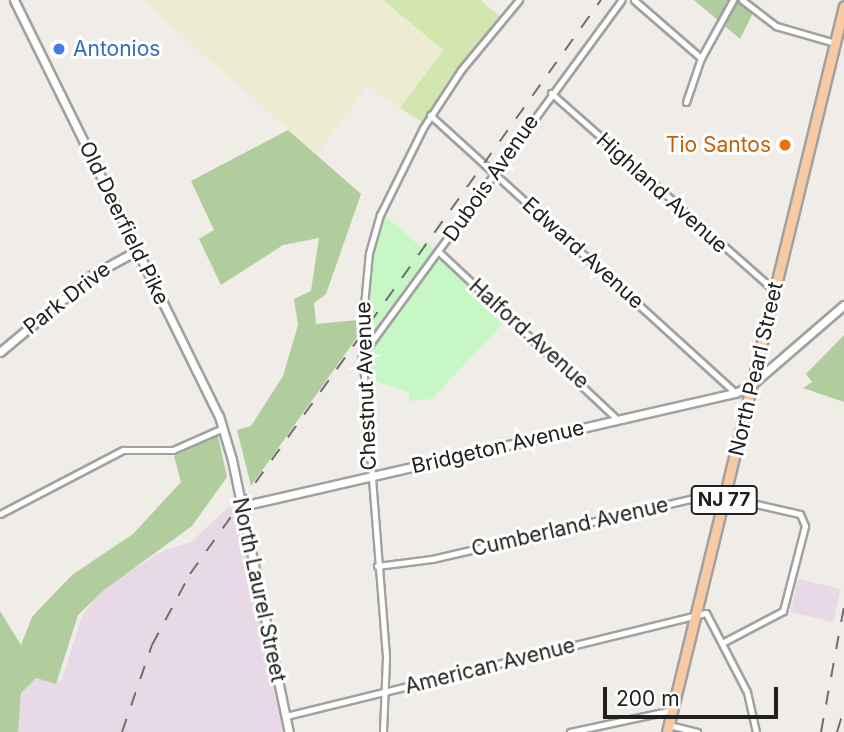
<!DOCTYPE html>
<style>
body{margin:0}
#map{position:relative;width:844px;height:732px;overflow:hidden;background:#f0ece7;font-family:Inter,sans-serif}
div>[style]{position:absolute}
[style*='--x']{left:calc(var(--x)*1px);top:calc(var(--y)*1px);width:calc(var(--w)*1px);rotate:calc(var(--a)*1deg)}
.industrial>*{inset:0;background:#e8d9e7;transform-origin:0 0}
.farmland>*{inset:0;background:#edecd3}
.grass>*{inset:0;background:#d1e7af}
.forest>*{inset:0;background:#b1cd9d}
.park>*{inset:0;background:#c8f7c6}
.roads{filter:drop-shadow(2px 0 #a1a1a1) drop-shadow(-2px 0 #a1a1a1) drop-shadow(0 2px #a1a1a1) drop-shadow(0 -2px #a1a1a1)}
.minor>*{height:5px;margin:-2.5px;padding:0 2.5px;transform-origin:2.5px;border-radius:2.5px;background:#fff}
.tertiary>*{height:7px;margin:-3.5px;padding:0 3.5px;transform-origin:3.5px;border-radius:3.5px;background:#fff}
.primary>*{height:9px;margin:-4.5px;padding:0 4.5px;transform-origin:4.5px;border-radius:4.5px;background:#f7caa4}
.rail>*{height:2px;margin-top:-1px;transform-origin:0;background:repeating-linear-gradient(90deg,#6e6e6e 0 14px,transparent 0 28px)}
.dots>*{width:19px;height:19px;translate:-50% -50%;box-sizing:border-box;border:4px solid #fff;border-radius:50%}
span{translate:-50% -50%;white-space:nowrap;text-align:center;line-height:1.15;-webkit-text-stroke:6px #fff;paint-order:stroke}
.shield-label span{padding:2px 5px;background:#fff;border:2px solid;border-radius:5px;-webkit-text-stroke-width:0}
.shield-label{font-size:19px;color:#202020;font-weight:700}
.shop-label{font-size:21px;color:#366cbe}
.left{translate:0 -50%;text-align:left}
.food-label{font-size:21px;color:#c56008}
.right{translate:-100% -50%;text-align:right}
.street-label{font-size:21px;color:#202020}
.scale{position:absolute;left:603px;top:687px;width:175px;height:32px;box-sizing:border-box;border:4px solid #202020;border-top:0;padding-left:9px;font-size:21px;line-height:24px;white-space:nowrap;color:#202020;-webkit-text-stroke:5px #fff;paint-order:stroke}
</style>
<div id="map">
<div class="industrial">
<div style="clip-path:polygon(240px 496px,289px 732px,14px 732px,23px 689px,33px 679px,61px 681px,81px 619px,99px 591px,164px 550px,191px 542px)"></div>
<div style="left:798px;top:579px;width:44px;height:34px;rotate:13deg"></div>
</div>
<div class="farmland">
<div style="clip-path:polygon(142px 0,383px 0,443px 50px,400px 108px,367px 86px,317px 155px)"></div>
</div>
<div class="grass">
<div style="clip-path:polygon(383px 0,480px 0,503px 19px,424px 123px,400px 108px,443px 50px)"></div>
</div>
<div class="forest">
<div style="clip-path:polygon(694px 0,743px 0,754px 11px,740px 39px)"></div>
<div style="clip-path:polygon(288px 130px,361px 194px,326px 294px,314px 303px,316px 324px,358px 320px,358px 336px,251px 486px,237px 430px,251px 426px,283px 376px,298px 325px,294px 299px,311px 291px,319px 238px,283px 245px,221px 285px,199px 239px,214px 230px,191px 181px)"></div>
<div style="clip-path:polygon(844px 335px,844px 402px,803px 388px,812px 382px,806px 374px)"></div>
<div style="clip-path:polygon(218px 436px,227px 477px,192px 526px,104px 590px,78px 615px,56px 684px,36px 678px,21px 693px,18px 732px,0 732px,0 611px,21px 645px,32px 617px,47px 601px,72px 575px,133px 534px,181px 482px,174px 456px)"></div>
</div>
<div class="park">
<div style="clip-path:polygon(380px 211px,421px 247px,426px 241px,509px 317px,432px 399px,410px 401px,409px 392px,360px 376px,358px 320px)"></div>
</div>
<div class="roads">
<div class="minor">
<div style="--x:634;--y:0;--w:89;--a:40.9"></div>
<div style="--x:742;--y:0;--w:43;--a:37.4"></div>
<div style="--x:776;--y:26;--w:61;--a:16.1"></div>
<div style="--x:551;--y:93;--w:298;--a:41.5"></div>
<div style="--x:686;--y:102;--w:46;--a:-71.2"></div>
<div style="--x:701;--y:58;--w:66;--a:-61.1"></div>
<div style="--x:430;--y:115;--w:413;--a:42.3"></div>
<div style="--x:438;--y:251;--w:245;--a:43.2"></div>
<div style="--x:361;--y:356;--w:441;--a:-53.8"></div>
<div style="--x:0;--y:514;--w:139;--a:-27.5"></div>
<div style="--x:123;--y:450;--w:50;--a:0"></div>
<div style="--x:173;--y:450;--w:55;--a:-23.7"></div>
<div style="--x:377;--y:566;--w:55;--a:-7.3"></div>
<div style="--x:432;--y:559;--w:287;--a:-13.1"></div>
<div style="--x:712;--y:494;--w:90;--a:12.8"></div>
<div style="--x:800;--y:514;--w:13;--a:67"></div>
<div style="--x:805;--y:526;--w:88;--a:104.5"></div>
<div style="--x:783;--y:611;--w:69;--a:152.3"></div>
<div style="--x:286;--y:716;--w:432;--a:-13.8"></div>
<div style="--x:706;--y:613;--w:89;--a:62.6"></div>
<div style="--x:747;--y:692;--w:41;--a:77.3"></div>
<div style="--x:669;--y:725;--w:29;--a:14"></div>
<div style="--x:383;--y:732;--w:76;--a:-87.7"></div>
<div style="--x:386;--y:656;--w:320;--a:-94.5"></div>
<div style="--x:361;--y:337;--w:84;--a:-84.6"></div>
<div style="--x:369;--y:253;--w:40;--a:-74"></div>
<div style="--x:380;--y:215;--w:97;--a:-63.7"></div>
<div style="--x:423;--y:128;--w:69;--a:-56.8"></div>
<div style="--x:461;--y:70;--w:91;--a:-50.4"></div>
<div style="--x:570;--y:732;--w:105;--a:-12.1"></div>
</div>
<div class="tertiary">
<div style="--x:14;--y:0;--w:464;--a:63.8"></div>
<div style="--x:219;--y:416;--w:46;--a:73.5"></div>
<div style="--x:232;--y:460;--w:278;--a:78.2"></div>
<div style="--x:0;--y:352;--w:120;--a:-39.9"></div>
<div style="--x:92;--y:275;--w:52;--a:-28.5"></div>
<div style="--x:242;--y:506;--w:506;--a:-12.91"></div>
<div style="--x:735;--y:393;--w:17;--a:-25"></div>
<div style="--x:750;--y:386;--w:124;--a:-40.8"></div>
</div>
<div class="primary">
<div style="--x:667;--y:732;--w:747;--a:-76.3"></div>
</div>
</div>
<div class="rail">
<div style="--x:122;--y:732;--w:92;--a:-71"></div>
<div style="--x:152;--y:645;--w:81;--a:-61.8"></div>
<div style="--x:190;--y:574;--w:706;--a:-54.4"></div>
<div style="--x:821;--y:732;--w:127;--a:-79.6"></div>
<div style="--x:837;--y:732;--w:24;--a:-73"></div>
</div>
<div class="dots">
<div style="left:59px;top:49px;background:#3f7fe0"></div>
<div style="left:785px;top:145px;background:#e8710a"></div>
</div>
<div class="shield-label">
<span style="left:724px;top:500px">NJ 77</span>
</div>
<div class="shop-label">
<span class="left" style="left:73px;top:49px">Antonios</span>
</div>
<div class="food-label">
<span class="right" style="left:771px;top:145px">Tio Santos</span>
</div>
<div class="street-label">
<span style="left:491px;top:178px;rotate:-55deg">Dubois Avenue</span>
<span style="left:662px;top:193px;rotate:42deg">Highland Avenue</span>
<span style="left:124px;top:223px;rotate:64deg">Old Deerfield Pike</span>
<span style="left:583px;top:253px;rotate:42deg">Edward Avenue</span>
<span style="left:67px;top:298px;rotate:-38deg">Park Drive</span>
<span style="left:529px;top:334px;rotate:42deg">Halford Avenue</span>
<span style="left:756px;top:369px;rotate:-77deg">North Pearl Street</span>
<span style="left:366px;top:386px;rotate:-92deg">Chestnut Avenue</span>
<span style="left:498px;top:447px;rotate:-13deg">Bridgeton Avenue</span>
<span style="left:570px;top:527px;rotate:-13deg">Cumberland Avenue</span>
<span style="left:259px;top:590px;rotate:78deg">North Laurel Street</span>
<span style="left:490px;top:666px;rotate:-14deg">American Avenue</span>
</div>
<div class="scale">200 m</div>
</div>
